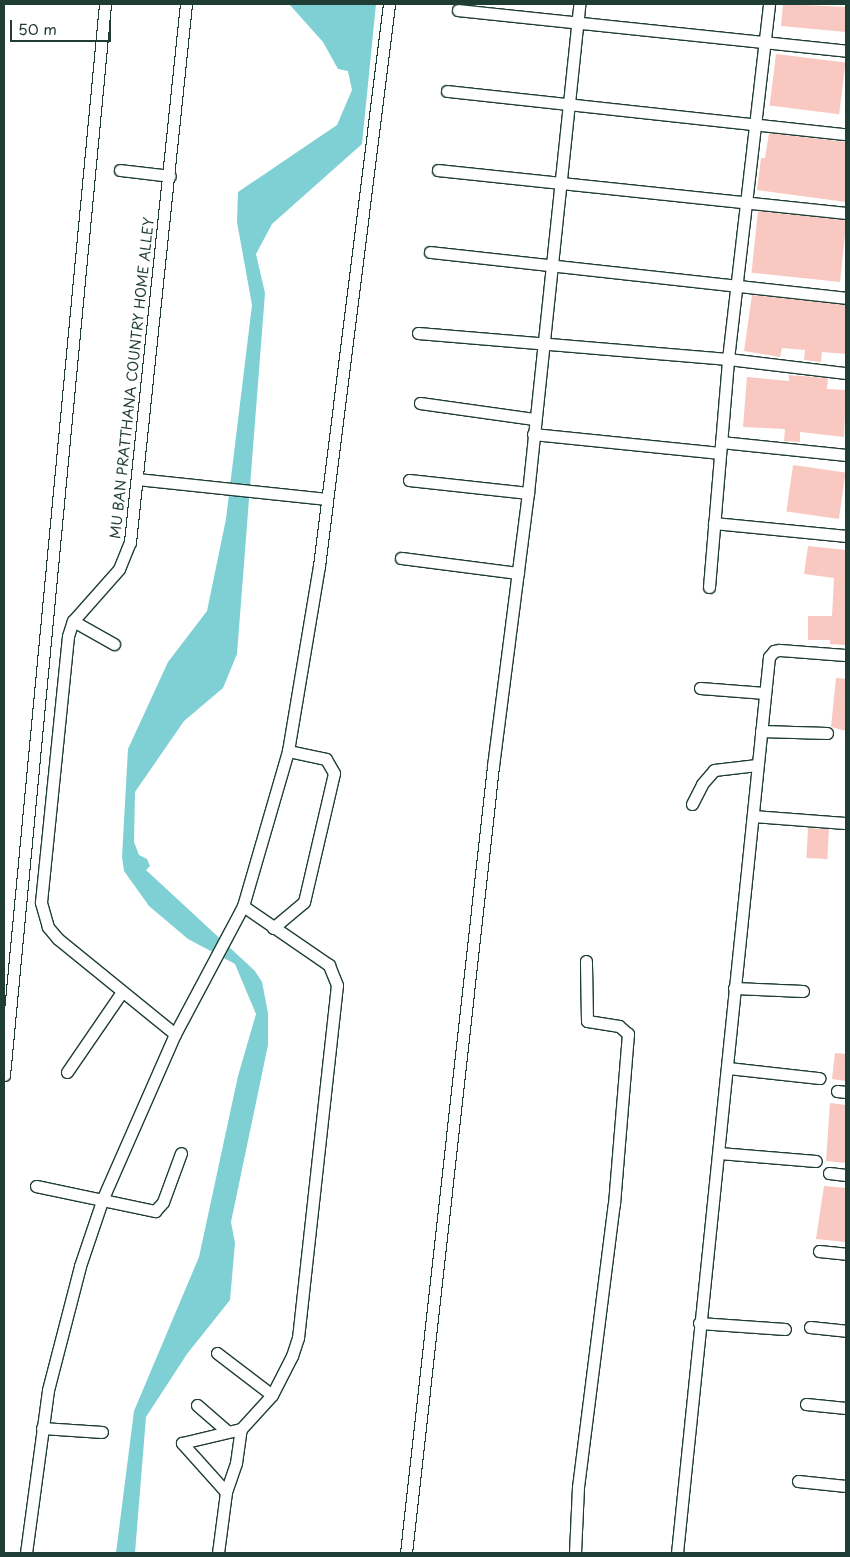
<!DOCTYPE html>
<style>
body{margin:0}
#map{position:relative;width:850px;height:1557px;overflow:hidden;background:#fff;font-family:"Playpen Sans",sans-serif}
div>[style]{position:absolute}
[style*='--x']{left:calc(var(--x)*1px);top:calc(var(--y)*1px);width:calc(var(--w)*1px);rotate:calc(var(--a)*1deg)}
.water>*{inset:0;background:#7ed0d5}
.building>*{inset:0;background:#f8c8c1;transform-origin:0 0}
.roads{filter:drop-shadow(1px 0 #1f3d34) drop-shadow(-1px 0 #1f3d34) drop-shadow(0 1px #1f3d34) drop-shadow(0 -1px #1f3d34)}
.minor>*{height:11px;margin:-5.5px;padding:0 5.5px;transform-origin:5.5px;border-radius:5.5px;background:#fff}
span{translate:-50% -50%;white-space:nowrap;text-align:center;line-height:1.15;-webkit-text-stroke:4px #fff;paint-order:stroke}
.street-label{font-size:14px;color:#1f3d34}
.frame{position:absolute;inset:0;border:5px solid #1f3d34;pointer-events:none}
.scale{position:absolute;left:10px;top:20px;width:101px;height:22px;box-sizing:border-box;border:2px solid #1f3d34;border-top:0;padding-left:6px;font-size:15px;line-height:18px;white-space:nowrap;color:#1f3d34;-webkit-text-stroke:4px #fff;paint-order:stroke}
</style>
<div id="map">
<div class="water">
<div style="clip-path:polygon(289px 4px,376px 4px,362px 144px,272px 224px,256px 254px,265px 293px,237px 654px,223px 688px,184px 721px,135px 792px,134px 842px,139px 855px,147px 859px,150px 866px,146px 870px,255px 971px,262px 982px,268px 1013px,268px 1045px,231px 1222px,235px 1243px,230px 1300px,187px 1354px,146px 1417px,135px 1553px,116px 1553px,134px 1411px,199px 1257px,238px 1076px,256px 1014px,235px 964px,188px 939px,149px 906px,124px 871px,122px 857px,128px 749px,168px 662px,207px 611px,226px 519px,252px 305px,237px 222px,238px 192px,337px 125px,352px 90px,348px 71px,338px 69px,323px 42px)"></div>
</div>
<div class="building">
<div style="clip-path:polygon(783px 4px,846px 7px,846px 32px,781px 26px)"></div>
<div style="left:776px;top:54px;width:70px;height:52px;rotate:7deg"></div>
<div style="clip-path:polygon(769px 133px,846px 142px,846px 202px,757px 190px,761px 158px,765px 158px)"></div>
<div style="left:758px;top:211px;width:89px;height:62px;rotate:6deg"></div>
<div style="clip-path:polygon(752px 295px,846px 305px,846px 354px,822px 352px,821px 362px,804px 360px,805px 350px,782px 348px,780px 357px,744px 351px)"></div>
<div style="clip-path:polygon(789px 375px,828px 378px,827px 389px,846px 390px,844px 437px,800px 432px,800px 442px,784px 441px,785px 429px,743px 427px,747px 377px,789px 381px)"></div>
<div style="left:793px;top:465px;width:53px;height:47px;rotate:8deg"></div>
<div style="clip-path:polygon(808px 546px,846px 550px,846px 645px,830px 644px,830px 640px,808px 640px,808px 616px,832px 616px,834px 578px,804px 574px)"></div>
<div style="clip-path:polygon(836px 678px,846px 679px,846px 731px,831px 727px)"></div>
<div style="left:808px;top:828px;width:21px;height:30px;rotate:3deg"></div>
<div style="clip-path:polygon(835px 1053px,846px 1054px,846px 1081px,832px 1079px)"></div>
<div style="clip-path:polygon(830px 1103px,846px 1105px,846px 1163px,826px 1161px)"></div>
<div style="clip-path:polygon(824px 1186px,846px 1188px,846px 1242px,816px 1239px)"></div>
</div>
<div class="roads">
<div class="minor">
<div style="--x:458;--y:10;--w:390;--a:6"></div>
<div style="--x:447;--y:91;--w:401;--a:6.2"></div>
<div style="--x:120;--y:170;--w:50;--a:6.8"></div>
<div style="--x:438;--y:170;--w:410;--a:6"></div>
<div style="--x:430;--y:252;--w:419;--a:6.3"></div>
<div style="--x:418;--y:333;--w:311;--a:4.8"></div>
<div style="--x:728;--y:359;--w:119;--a:6.8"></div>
<div style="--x:420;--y:403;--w:115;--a:8"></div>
<div style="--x:533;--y:434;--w:188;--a:5.8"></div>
<div style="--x:721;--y:442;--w:126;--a:5.9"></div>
<div style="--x:137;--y:479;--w:191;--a:6"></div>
<div style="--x:409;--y:480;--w:120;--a:6.2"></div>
<div style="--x:714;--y:523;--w:133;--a:5.6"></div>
<div style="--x:401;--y:558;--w:118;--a:7.3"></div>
<div style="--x:709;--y:587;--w:229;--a:-85.2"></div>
<div style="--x:728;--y:359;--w:357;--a:-83.4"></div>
<div style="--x:73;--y:621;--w:47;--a:29.3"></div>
<div style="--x:700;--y:688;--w:65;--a:4.4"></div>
<div style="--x:761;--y:731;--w:66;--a:1.7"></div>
<div style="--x:692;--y:804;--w:22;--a:-63"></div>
<div style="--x:702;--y:784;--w:18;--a:-49"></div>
<div style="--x:714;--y:770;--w:43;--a:-6.6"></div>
<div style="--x:753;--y:816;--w:92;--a:4.4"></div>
<div style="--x:273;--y:928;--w:40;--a:-40"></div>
<div style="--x:304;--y:902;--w:132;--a:-76.9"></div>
<div style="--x:334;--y:773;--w:16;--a:-120"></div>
<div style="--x:326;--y:759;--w:39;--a:-168"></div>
<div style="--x:734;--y:988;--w:69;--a:2.5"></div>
<div style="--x:175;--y:1034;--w:151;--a:-140.9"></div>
<div style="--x:58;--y:939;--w:16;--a:-130"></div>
<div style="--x:48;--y:927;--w:26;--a:-106"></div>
<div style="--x:41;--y:902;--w:267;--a:-84.2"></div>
<div style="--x:68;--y:636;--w:16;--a:-72"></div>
<div style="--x:73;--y:621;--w:69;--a:-48.5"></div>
<div style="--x:119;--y:569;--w:29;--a:-68"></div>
<div style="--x:130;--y:542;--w:541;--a:-84.06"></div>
<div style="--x:728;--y:1068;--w:92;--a:6.3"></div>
<div style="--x:67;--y:1072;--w:96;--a:-55.6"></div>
<div style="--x:4;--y:1075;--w:1076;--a:-84.61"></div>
<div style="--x:837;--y:1091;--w:9;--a:6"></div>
<div style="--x:719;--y:1153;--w:97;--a:4.7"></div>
<div style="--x:829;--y:1173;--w:17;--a:7"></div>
<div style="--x:36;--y:1186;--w:122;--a:11.9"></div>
<div style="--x:155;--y:1211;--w:12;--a:-48"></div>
<div style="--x:163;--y:1202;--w:52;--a:-69.8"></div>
<div style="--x:819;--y:1251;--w:27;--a:6"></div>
<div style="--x:699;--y:1323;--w:86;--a:4"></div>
<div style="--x:810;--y:1327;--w:36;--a:6"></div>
<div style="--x:217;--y:1353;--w:69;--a:37.4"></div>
<div style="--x:806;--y:1404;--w:40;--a:5.7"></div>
<div style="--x:197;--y:1405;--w:40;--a:41"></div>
<div style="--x:42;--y:1428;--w:60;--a:3.8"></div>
<div style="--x:798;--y:1481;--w:48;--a:5.9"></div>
<div style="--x:226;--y:1492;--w:66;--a:-131.9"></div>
<div style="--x:182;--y:1443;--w:61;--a:-13.3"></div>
<div style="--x:241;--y:1429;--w:46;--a:-47.6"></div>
<div style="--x:272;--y:1395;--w:44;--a:-62.9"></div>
<div style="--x:292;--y:1356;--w:19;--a:-72"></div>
<div style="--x:298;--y:1338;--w:355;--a:-83.7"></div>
<div style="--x:337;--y:985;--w:22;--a:-112"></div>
<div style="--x:329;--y:965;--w:104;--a:-145.5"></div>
<div style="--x:26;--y:1553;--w:164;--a:-82.3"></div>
<div style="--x:48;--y:1390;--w:128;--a:-75.5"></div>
<div style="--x:80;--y:1266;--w:72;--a:-71.3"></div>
<div style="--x:103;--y:1198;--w:179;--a:-66.3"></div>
<div style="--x:175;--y:1034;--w:145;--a:-62"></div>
<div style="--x:243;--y:906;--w:161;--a:-73.8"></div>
<div style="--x:288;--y:751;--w:188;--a:-80.5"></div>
<div style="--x:319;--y:566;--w:566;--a:-82.9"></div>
<div style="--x:218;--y:1553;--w:62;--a:-82.5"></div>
<div style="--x:226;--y:1492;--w:31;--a:-71"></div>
<div style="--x:236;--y:1463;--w:34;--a:-82"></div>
<div style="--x:406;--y:1553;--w:792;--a:-83.69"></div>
<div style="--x:493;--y:766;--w:275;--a:-82.7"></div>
<div style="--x:528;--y:493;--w:492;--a:-84"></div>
<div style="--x:575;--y:1553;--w:66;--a:-87.4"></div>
<div style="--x:578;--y:1487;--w:285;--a:-82.8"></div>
<div style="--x:614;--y:1204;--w:171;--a:-85.3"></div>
<div style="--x:628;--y:1034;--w:12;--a:-138"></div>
<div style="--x:619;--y:1026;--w:32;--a:-171"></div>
<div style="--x:587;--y:1021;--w:60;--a:-91"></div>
<div style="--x:677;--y:1553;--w:901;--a:-84.14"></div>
<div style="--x:769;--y:657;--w:8;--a:-50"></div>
<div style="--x:774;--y:651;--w:5;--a:-11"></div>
<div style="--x:779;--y:650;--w:67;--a:4.3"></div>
</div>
</div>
<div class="street-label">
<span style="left:132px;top:378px;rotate:-84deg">MU BAN PRATTHANA COUNTRY HOME ALLEY</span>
</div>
<div class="frame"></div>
<div class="scale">50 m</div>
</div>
